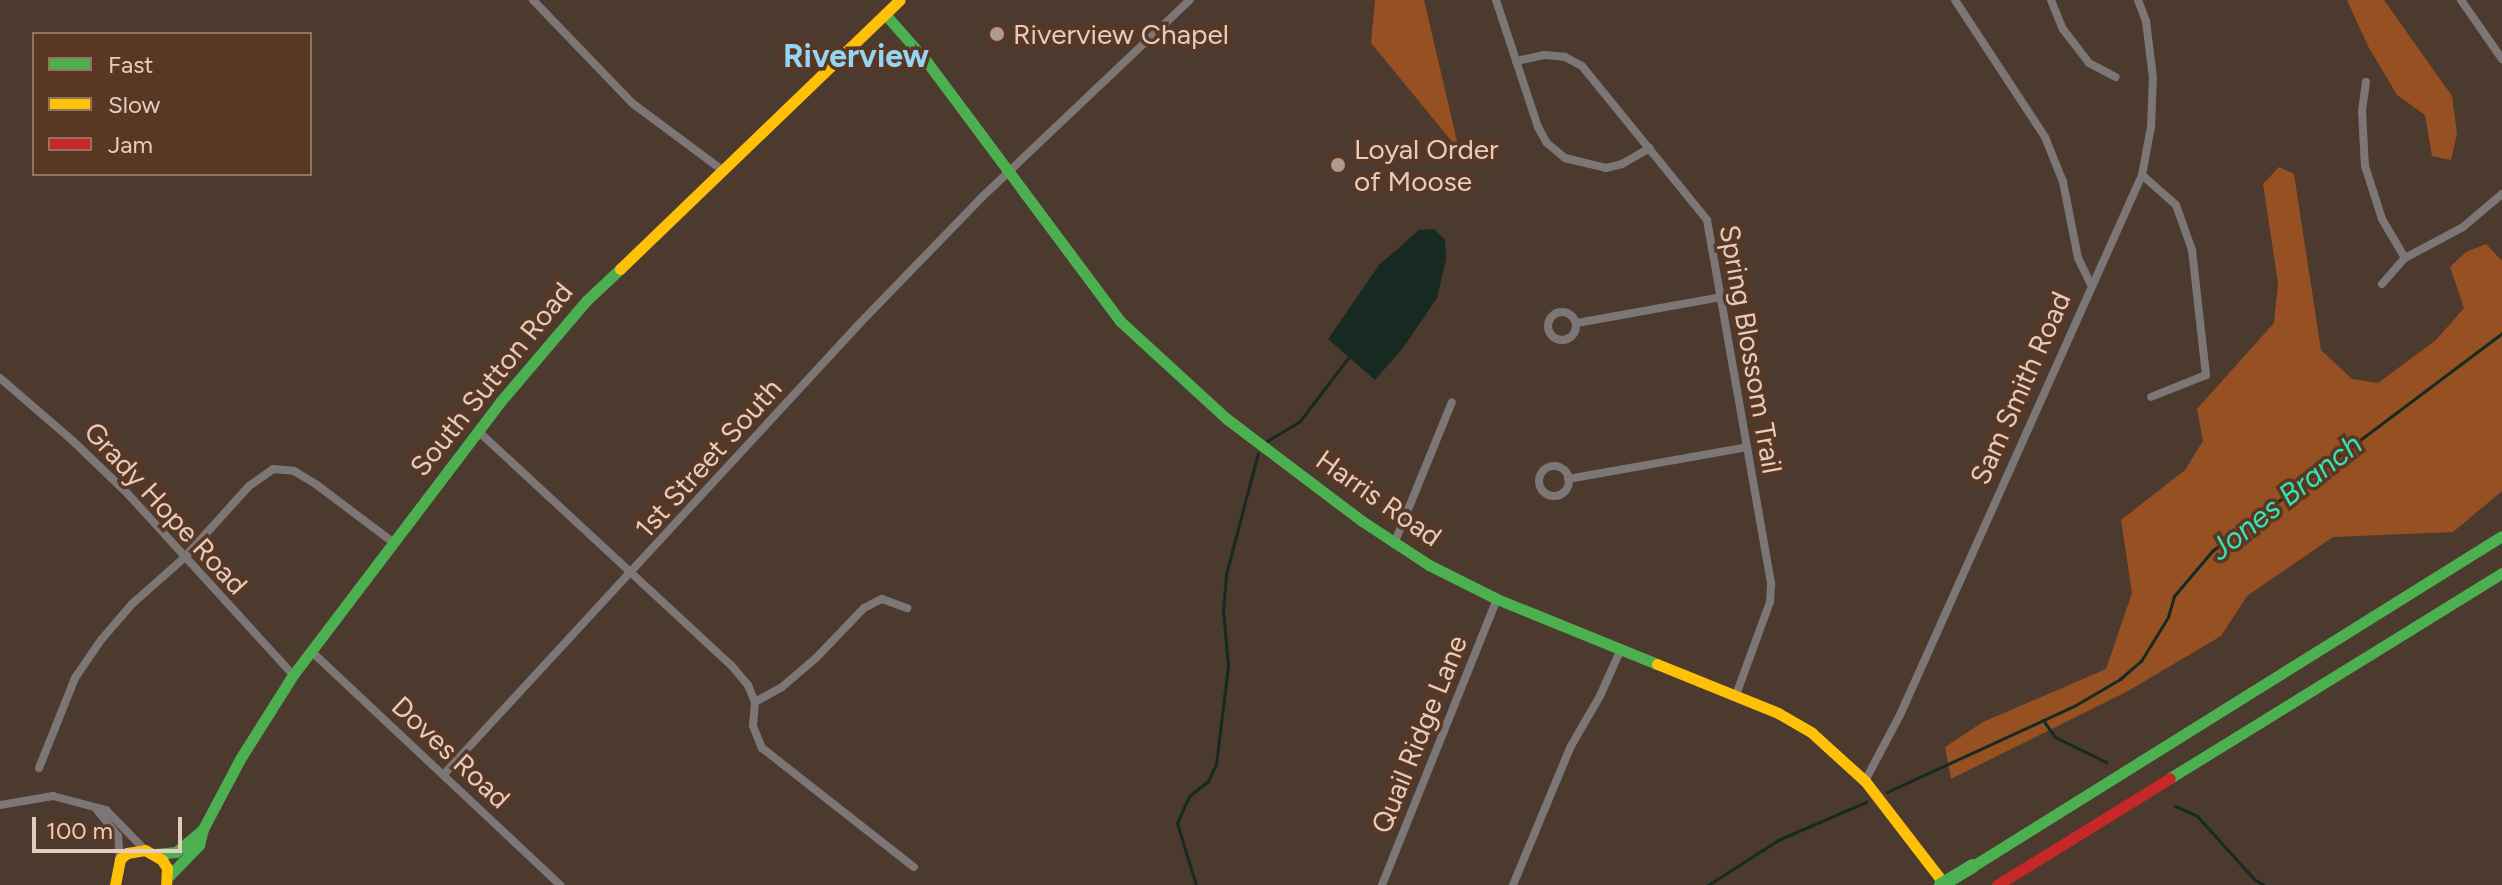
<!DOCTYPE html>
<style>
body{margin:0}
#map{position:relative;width:2502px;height:885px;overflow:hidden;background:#4d3a2f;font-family:Figtree,sans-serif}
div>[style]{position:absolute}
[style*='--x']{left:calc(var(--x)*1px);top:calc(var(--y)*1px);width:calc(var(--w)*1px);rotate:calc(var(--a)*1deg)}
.green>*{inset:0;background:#965022}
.water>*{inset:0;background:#162a21}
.stream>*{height:3px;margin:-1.5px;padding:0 1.5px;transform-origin:1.5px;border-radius:1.5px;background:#162a21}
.street>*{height:8px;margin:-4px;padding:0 4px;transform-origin:4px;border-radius:4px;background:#7d7676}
.street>.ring{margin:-4px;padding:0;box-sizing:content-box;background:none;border:8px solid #7d7676;border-radius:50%}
.fast>*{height:11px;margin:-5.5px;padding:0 5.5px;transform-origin:5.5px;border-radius:5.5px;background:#4caf50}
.slow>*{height:11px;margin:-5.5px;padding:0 5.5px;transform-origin:5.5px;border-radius:5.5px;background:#ffc107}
.jam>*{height:11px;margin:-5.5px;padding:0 5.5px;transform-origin:5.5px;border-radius:5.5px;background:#c62828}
.fast-bridge>*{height:14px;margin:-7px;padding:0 7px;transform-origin:7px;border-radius:7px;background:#4caf50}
.dots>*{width:22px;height:22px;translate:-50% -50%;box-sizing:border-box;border:4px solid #5a3722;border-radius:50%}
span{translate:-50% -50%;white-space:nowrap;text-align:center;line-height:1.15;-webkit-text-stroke:7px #5a3722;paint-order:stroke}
.poi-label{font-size:28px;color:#e3cdc1}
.left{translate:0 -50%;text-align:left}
.street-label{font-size:28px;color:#e3cdc1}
.water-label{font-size:30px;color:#34e4b6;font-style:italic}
.quarter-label{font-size:32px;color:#94d5f6;font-weight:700}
.legend{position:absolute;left:32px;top:32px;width:280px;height:144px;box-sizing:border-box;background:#5a3722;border:2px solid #917362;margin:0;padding:10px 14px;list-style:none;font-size:24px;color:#e3cdc1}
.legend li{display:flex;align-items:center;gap:16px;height:40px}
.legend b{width:40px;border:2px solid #917362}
.scale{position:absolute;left:32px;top:817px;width:150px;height:36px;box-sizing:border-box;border:4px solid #e3cdc1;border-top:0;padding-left:10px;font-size:24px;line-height:28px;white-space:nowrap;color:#e3cdc1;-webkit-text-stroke:6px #5a3722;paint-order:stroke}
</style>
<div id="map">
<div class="green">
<div style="clip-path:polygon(1375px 0,1424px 0,1459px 150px,1371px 43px)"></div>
<div style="clip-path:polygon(2347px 0,2384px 0,2452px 96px,2457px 134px,2451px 160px,2432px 156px,2425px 115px,2397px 95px,2368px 46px)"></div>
<div style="clip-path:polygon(2279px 167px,2294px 174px,2321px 350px,2352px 379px,2378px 383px,2436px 340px,2464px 308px,2450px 267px,2466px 252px,2486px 244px,2502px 261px,2502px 491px,2453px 532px,2333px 537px,2247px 596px,2221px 636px,2128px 691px,1951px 779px,1945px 747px,1983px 722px,2106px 669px,2132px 593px,2121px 520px,2185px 470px,2203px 441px,2197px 409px,2274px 323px,2278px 283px,2263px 184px)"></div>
</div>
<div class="water">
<div style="clip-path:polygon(1434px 229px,1445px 240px,1446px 259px,1437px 298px,1403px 348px,1375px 380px,1328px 339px,1379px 265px,1419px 230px)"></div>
</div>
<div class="stream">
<div style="--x:1267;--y:441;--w:39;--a:-31"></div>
<div style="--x:1300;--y:421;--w:79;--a:-52.7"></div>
<div style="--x:2043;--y:720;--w:21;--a:55"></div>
<div style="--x:2055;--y:737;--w:57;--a:26.1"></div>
<div style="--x:1887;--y:792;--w:206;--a:-24.7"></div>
<div style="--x:2074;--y:706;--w:53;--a:-30.4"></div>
<div style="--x:2120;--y:679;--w:28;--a:-41"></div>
<div style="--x:2141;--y:661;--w:52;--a:-58.5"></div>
<div style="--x:2168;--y:617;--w:22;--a:-74"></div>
<div style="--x:2174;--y:596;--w:59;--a:-49.8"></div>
<div style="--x:2212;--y:551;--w:363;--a:-36.9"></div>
<div style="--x:2175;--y:806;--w:24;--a:24"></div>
<div style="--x:2197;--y:816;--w:86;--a:47.8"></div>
<div style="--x:2255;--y:880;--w:10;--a:29"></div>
<div style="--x:1196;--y:885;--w:65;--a:-107"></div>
<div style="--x:1177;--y:823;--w:30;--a:-66"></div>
<div style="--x:1189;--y:796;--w:24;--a:-38"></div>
<div style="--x:1208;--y:781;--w:19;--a:-65"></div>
<div style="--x:1216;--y:764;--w:99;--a:-83"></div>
<div style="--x:1228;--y:666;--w:56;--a:-95.1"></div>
<div style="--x:1223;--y:610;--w:36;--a:-85"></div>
<div style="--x:1226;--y:574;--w:125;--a:-75.2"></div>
<div style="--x:1708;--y:885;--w:83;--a:-32.7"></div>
<div style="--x:1778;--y:840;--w:96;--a:-23.4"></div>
</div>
<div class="street">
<div style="--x:533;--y:0;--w:143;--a:46.1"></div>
<div style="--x:632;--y:103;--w:111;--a:36.6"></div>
<div style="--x:1496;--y:0;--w:134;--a:71.7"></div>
<div style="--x:1538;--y:127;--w:18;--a:61"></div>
<div style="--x:1547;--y:143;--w:23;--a:40"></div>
<div style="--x:1565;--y:158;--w:42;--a:13.7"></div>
<div style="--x:1606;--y:168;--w:16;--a:-14"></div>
<div style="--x:1622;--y:164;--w:32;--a:-30"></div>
<div style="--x:1955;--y:0;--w:164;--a:56.7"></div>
<div style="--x:2045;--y:137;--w:48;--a:68.2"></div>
<div style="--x:2063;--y:182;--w:77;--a:78.8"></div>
<div style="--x:2078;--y:258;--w:30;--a:64"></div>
<div style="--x:2051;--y:0;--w:31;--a:68"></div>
<div style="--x:2063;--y:29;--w:43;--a:52.6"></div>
<div style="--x:2089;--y:63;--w:30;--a:28"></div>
<div style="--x:2461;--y:0;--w:72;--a:55.2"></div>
<div style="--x:1516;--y:61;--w:29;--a:-12"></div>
<div style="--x:1544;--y:55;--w:21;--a:5"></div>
<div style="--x:1565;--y:57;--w:19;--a:28"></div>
<div style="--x:1582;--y:66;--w:198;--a:50.9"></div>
<div style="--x:1707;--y:220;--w:370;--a:80"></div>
<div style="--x:1771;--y:584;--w:18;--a:93"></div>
<div style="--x:1770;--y:602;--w:99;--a:110.1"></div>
<div style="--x:2366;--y:82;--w:29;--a:98"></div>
<div style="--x:2362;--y:111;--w:55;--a:86.9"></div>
<div style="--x:2365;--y:166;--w:56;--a:72.2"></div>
<div style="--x:2382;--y:219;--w:45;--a:59.5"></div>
<div style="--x:2142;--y:175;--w:45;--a:41.4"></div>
<div style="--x:2176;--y:205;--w:48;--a:70.4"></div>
<div style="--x:2192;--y:250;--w:126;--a:83.6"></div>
<div style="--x:2206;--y:375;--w:59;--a:158.2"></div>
<div style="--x:2382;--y:284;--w:35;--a:-49"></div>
<div style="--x:2405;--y:258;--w:66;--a:-28.1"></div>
<div style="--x:2463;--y:227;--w:51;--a:-40.2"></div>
<div class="ring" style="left:1548px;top:312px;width:20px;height:20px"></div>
<div style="--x:1577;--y:323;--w:146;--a:-10.2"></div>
<div style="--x:0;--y:378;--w:96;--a:40.8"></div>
<div style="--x:73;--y:441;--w:75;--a:43.9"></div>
<div style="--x:127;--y:493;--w:246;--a:47.6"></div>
<div style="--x:478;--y:431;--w:345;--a:42.8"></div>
<div style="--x:731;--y:665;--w:26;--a:50"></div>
<div style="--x:748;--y:685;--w:18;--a:68"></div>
<div style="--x:755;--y:702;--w:24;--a:95"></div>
<div style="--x:753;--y:726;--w:24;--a:68"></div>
<div style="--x:762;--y:748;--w:193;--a:38.1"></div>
<div class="ring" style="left:1539px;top:466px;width:22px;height:22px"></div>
<div style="--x:1568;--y:479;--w:182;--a:-10.1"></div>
<div style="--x:1394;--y:544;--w:153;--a:-67.8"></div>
<div style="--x:311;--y:651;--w:342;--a:43.2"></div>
<div style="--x:755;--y:702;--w:31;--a:-29"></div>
<div style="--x:782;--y:687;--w:45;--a:-40.5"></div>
<div style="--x:816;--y:658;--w:69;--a:-46.2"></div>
<div style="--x:864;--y:608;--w:20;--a:-27"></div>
<div style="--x:882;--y:599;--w:27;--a:20"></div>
<div style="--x:39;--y:768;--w:97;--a:-68.2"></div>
<div style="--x:75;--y:678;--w:46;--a:-55.6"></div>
<div style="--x:101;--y:640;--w:48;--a:-49.3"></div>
<div style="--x:132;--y:604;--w:69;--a:-41.5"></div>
<div style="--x:184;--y:558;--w:97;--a:-47.9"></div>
<div style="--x:249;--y:486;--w:29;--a:-35"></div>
<div style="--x:273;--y:469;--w:21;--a:5"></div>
<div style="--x:294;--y:471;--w:27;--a:31"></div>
<div style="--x:317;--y:485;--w:96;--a:37"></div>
<div style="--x:444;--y:774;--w:615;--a:-47.31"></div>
<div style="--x:861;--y:322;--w:171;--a:-45.9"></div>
<div style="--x:980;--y:199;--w:289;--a:-43.5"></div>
<div style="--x:1865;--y:781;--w:75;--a:-62.1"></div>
<div style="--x:1900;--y:715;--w:592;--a:-65.86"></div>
<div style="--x:2142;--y:175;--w:49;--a:-79.4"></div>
<div style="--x:2151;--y:127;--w:49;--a:-87.7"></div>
<div style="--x:2153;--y:78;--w:57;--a:-97"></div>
<div style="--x:2146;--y:21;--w:22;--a:-111"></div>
<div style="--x:0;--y:805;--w:54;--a:-9.6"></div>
<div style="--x:53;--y:796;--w:55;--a:14.8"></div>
<div style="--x:106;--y:810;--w:56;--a:45.7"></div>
<div style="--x:97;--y:810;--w:33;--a:51"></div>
<div style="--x:118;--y:836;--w:23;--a:85"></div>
<div style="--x:1382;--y:885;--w:308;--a:-68.1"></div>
<div style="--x:1513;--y:885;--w:151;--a:-67.4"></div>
<div style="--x:1571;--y:746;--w:58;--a:-59.9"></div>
<div style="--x:1600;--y:696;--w:51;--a:-65.9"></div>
</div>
<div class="fast">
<div style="--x:885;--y:14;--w:64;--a:48.8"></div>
<div style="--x:927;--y:62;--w:323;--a:53.3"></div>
<div style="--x:1120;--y:321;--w:145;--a:42.5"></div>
<div style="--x:1227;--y:419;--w:169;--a:37.1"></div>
<div style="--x:1362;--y:521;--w:80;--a:33.3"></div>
<div style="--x:1429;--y:565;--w:76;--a:26.6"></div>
<div style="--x:1497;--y:599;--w:173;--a:22.1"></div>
<div style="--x:2170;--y:778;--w:390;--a:-31.7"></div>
<div style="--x:156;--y:854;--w:20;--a:-6"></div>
<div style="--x:176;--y:852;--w:35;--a:-40"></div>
<div style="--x:1973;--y:866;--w:623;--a:-31.96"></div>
<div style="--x:168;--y:877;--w:45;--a:-45.9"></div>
<div style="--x:199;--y:845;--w:16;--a:-76"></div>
<div style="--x:203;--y:829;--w:79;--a:-62.1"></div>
<div style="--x:240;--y:759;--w:99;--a:-57.8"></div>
<div style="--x:293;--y:675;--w:343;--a:-52.8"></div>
<div style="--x:500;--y:402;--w:133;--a:-49.6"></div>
<div style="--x:586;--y:301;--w:47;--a:-43.3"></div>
</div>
<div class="slow">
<div style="--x:620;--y:269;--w:388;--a:-43.9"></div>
<div style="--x:1657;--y:664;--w:131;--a:22"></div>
<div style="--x:1778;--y:713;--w:39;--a:30"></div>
<div style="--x:1812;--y:733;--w:72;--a:42.2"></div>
<div style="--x:1865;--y:781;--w:131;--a:52.4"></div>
<div style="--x:115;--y:885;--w:26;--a:-79"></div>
<div style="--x:120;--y:859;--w:9;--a:-41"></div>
<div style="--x:127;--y:853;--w:18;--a:-9"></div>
<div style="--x:145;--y:850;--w:20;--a:30"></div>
<div style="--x:162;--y:860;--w:9;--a:58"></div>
<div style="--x:167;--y:868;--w:17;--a:93"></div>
</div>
<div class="jam">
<div style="--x:1997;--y:885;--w:203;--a:-31.7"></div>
</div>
<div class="fast-bridge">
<div style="--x:1941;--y:885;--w:37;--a:-31"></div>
</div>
<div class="dots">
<div style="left:997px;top:34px;background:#ae9a8e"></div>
<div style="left:1338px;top:165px;background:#ae9a8e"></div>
</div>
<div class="poi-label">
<span class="left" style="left:1013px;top:34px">Riverview Chapel</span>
<span class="left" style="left:1354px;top:165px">Loyal Order<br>of Moose</span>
</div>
<div class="street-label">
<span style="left:1751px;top:349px;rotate:80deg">Spring Blossom Trail</span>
<span style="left:491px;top:379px;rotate:-51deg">South Sutton Road</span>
<span style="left:2020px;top:388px;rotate:-66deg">Sam Smith Road</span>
<span style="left:708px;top:458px;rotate:-48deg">1st Street South</span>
<span style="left:1379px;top:498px;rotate:35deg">Harris Road</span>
<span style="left:166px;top:508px;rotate:47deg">Grady Hope Road</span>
<span style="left:1419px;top:734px;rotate:-68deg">Quail Ridge Lane</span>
<span style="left:451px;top:752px;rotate:43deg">Doves Road</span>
</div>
<div class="water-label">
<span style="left:2286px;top:497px;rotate:-38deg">Jones Branch</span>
</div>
<div class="quarter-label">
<span style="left:856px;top:56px">Riverview</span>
</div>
<ul class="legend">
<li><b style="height:10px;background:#4caf50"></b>Fast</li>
<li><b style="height:10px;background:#ffc107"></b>Slow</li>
<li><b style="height:10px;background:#c62828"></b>Jam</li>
</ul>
<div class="scale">100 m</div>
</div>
